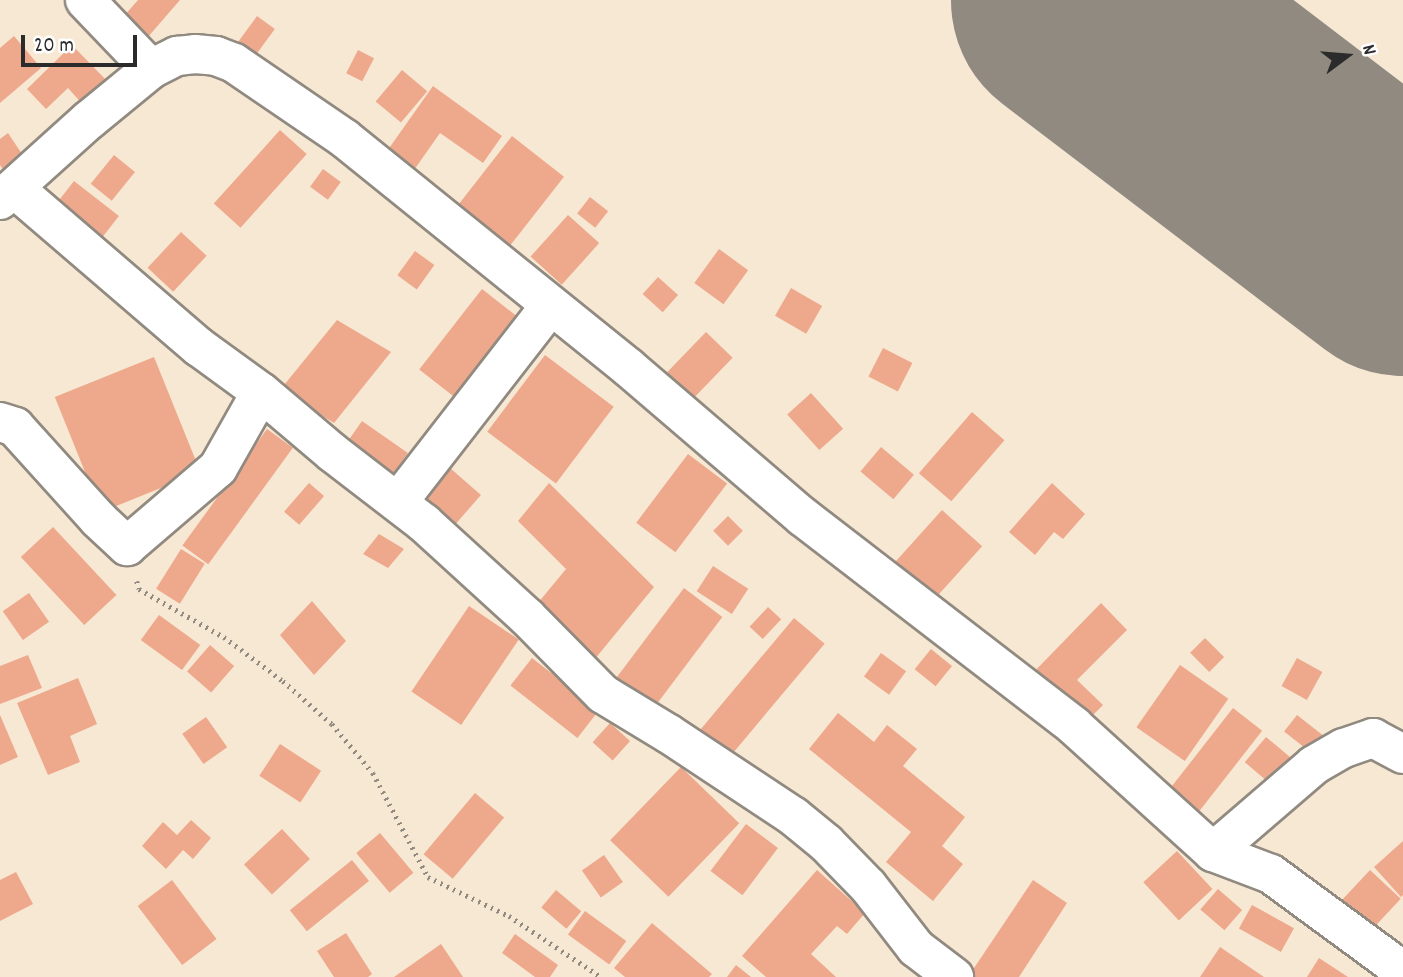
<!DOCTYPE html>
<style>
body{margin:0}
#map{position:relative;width:1403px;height:977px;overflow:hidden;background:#f7e8d4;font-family:Dekko,sans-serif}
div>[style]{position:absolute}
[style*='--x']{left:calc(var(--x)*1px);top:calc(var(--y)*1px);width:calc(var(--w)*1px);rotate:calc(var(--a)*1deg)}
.runway>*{height:259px;margin:-129.5px;padding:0 129.5px;transform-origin:129.5px;border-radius:129.5px;background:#918a80}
.building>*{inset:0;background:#eea88c;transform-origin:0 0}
.path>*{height:4.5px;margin-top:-2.25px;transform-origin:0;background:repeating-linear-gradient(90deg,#918a80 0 2px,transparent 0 7px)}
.roads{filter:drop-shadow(2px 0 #918a80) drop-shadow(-2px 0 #918a80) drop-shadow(0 2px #918a80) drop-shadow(0 -2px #918a80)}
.street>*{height:38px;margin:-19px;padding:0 19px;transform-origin:19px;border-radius:19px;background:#fff}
span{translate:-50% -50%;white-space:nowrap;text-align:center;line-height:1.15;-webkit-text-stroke:7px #fff;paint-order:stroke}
.north{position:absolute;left:1312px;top:21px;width:70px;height:70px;-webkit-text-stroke:5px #fff;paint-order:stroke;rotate:74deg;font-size:19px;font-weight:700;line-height:28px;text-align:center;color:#2b2b2b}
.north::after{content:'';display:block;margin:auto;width:24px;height:32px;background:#2b2b2b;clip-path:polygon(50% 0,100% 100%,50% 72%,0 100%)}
.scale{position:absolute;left:21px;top:35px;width:116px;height:32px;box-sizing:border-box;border:4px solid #2b2b2b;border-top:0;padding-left:9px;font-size:21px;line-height:24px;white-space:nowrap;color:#2b2b2b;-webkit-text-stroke:5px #fff;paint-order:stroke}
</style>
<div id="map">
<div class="runway">
<div style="--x:1080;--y:0;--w:406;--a:37.3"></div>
</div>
<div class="building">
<div style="clip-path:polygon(138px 0,180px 0,141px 45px,117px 24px)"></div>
<div style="left:257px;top:16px;width:22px;height:44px;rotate:36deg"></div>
<div style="clip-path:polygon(14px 36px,41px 68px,0 103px,0 48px)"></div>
<div style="clip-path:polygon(72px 45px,108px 82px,84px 106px,68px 88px,46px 109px,27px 89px)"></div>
<div style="left:358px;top:50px;width:18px;height:26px;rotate:27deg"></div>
<div style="left:402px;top:70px;width:33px;height:41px;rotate:40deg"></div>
<div style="clip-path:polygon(433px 86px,502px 136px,483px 163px,440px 133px,407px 180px,380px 161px)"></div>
<div style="left:280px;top:130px;width:36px;height:99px;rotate:42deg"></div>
<div style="clip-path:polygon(8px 133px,30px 166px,10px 180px,0 165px,0 139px)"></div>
<div style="left:512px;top:136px;width:66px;height:103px;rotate:38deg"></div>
<div style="left:114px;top:155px;width:27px;height:37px;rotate:39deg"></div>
<div style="left:323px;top:169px;width:22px;height:22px;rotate:36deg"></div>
<div style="left:74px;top:181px;width:57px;height:38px;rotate:38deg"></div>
<div style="left:590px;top:197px;width:23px;height:21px;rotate:38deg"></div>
<div style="left:568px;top:215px;width:42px;height:56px;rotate:42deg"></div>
<div style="left:181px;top:232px;width:35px;height:49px;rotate:43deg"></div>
<div style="left:719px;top:249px;width:36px;height:42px;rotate:36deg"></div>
<div style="left:415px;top:251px;width:24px;height:30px;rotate:36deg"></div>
<div style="left:658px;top:277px;width:27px;height:23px;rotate:42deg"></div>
<div style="left:791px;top:288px;width:36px;height:32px;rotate:30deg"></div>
<div style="left:482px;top:289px;width:52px;height:102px;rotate:38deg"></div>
<div style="clip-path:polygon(337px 320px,391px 352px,334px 423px,280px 390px)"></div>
<div style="left:706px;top:332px;width:37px;height:65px;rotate:44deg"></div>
<div style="left:883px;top:348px;width:33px;height:32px;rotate:27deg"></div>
<div style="left:545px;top:355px;width:86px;height:96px;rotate:37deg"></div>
<div style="left:154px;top:357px;width:124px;height:107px;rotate:68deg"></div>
<div style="left:811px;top:393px;width:48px;height:32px;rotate:48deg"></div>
<div style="left:972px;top:412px;width:43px;height:81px;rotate:41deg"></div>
<div style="left:362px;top:421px;width:56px;height:36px;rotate:35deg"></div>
<div style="left:267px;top:429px;width:32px;height:144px;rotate:36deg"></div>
<div style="left:881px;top:447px;width:43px;height:32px;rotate:40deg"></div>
<div style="left:688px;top:454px;width:49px;height:86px;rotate:37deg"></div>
<div style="left:450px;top:468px;width:41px;height:53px;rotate:41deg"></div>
<div style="left:309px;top:483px;width:20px;height:38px;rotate:41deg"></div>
<div style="clip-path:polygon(549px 483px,654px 587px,585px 671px,528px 615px,566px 569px,518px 521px)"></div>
<div style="clip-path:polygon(1052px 483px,1085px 514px,1063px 539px,1054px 532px,1035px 555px,1009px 532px)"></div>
<div style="left:942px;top:510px;width:54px;height:74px;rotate:42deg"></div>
<div style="left:728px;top:516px;width:21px;height:21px;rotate:45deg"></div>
<div style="left:53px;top:527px;width:93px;height:44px;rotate:47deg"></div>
<div style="clip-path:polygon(379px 534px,404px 549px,388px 568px,363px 554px)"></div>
<div style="left:181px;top:549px;width:28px;height:47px;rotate:32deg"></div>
<div style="left:713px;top:566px;width:42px;height:30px;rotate:33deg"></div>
<div style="left:684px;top:588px;width:48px;height:118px;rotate:37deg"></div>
<div style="left:29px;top:593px;width:35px;height:32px;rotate:55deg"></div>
<div style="clip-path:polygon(312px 601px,346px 641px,314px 675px,280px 635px)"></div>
<div style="clip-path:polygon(1101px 603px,1127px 630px,1077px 680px,1103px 705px,1079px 729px,1028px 678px)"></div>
<div style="left:469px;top:606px;width:60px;height:103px;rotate:34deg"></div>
<div style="left:768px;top:607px;width:18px;height:27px;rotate:43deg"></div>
<div style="left:159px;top:615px;width:51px;height:31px;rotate:36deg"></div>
<div style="left:794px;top:618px;width:40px;height:152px;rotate:40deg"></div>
<div style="left:1205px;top:638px;width:27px;height:21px;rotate:45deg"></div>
<div style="left:210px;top:645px;width:32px;height:35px;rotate:41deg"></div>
<div style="left:931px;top:649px;width:27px;height:26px;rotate:39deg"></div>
<div style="left:881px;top:653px;width:31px;height:29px;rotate:36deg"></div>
<div style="clip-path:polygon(28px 655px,42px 688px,0 704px,0 666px)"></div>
<div style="left:532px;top:658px;width:85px;height:35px;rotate:38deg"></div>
<div style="left:1297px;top:658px;width:29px;height:32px;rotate:29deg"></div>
<div style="left:1180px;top:665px;width:59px;height:76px;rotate:35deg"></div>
<div style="clip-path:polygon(78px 678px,97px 724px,70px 736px,80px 762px,48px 775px,17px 703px)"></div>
<div style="left:1233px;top:708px;width:37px;height:114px;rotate:38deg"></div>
<div style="clip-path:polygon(838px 713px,874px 742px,887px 725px,917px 749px,903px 766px,965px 817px,942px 846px,963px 864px,933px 901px,886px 862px,911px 832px,809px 749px)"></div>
<div style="clip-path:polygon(0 715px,18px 757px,0 765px)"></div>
<div style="left:1297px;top:715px;width:36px;height:21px;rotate:38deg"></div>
<div style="left:206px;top:717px;width:37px;height:29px;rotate:55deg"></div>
<div style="left:610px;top:723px;width:27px;height:26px;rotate:42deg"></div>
<div style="left:1266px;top:737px;width:34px;height:33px;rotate:40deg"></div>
<div style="left:280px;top:744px;width:49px;height:38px;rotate:33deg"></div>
<div style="left:681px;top:767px;width:81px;height:102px;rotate:44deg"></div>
<div style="left:475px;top:793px;width:38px;height:80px;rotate:40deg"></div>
<div style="clip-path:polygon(191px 820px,211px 838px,193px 859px,183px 850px,166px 869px,142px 846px,163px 822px,177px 835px)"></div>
<div style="left:746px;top:824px;width:40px;height:59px;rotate:37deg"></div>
<div style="left:282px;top:829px;width:41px;height:52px;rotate:47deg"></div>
<div style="left:380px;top:833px;width:52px;height:31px;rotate:50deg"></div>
<div style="clip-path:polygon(1403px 841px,1403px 895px,1401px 897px,1374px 867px)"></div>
<div style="left:1177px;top:851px;width:52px;height:46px;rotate:47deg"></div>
<div style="left:604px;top:855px;width:33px;height:27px;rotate:55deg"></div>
<div style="left:352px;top:860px;width:27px;height:80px;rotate:51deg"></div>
<div style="clip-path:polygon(817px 870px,865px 913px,847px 934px,837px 926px,811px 954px,836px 977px,766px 977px,742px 956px)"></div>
<div style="left:1370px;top:870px;width:42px;height:53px;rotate:43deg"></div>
<div style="clip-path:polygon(16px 872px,33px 904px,0 921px,0 880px)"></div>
<div style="left:172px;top:880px;width:74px;height:43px;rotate:53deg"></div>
<div style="clip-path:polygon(1033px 880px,1067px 903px,1019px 977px,975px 977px,970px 974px)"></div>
<div style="left:1218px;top:889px;width:32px;height:27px;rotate:41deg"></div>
<div style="left:556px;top:890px;width:33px;height:23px;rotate:40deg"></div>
<div style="left:1252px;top:905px;width:48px;height:27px;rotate:29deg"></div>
<div style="left:585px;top:911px;width:51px;height:29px;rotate:36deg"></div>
<div style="clip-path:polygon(652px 923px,712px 974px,709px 977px,625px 977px,614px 968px)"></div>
<div style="clip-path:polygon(346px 933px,372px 974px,368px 977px,334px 977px,317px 951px)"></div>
<div style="clip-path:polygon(515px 934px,558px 965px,550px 977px,535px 977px,502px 953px)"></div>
<div style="clip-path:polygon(441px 944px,463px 977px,394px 977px)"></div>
<div style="clip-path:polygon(1220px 947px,1264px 977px,1200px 977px)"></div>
<div style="clip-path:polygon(1319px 958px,1348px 977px,1307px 977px)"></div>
<div style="clip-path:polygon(736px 965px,751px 977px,727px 977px)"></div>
</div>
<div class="path">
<div style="--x:137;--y:581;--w:8;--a:76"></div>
<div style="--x:139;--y:589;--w:98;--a:29.5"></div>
<div style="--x:224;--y:637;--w:74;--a:36.7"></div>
<div style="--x:283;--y:681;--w:65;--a:41.3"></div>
<div style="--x:332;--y:724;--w:64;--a:50.1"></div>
<div style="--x:373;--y:773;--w:118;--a:62.1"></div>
<div style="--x:428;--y:877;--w:90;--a:25.7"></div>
<div style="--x:509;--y:916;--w:110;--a:33.5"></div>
</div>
<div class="roads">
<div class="street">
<div style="--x:85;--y:0;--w:95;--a:46.3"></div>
<div style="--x:15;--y:189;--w:243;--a:40.7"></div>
<div style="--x:199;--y:347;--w:77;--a:36"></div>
<div style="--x:261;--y:392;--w:94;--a:40.3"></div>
<div style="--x:333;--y:453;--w:115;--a:37.6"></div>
<div style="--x:424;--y:523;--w:139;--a:42.4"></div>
<div style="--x:527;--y:617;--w:108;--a:45.4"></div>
<div style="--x:603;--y:694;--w:77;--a:31.2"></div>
<div style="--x:669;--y:734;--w:149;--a:33.5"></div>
<div style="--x:793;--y:816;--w:43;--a:39.3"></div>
<div style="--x:826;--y:843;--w:60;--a:45.7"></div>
<div style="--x:868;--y:886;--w:78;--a:52.3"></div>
<div style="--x:916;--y:948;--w:48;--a:37.3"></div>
<div style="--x:0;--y:200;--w:120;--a:-42"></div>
<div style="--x:89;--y:120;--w:80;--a:-39.4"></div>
<div style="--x:151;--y:69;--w:29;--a:-27"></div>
<div style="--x:177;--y:56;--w:18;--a:-6"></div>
<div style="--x:195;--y:54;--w:21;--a:5"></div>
<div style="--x:216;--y:56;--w:19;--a:21"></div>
<div style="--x:234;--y:63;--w:133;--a:34.3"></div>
<div style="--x:344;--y:138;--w:366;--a:38.9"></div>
<div style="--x:629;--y:368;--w:229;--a:40.6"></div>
<div style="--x:803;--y:517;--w:342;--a:37.6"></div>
<div style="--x:1074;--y:726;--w:188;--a:42.2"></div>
<div style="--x:1213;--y:852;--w:62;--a:20.8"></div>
<div style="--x:1271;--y:874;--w:164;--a:36.3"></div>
<div style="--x:0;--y:422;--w:16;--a:18"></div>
<div style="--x:15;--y:427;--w:124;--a:47.9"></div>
<div style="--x:98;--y:519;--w:40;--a:43"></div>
<div style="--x:127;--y:546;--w:120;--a:-40.6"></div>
<div style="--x:218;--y:468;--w:87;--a:-60.5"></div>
<div style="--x:398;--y:502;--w:249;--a:-52.2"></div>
<div style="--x:1213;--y:852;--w:133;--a:-40.7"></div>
<div style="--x:1314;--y:765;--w:34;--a:-30"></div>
<div style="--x:1344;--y:748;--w:31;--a:-19"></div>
<div style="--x:1373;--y:738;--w:34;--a:28"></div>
</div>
</div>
<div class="north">N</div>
<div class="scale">20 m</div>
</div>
